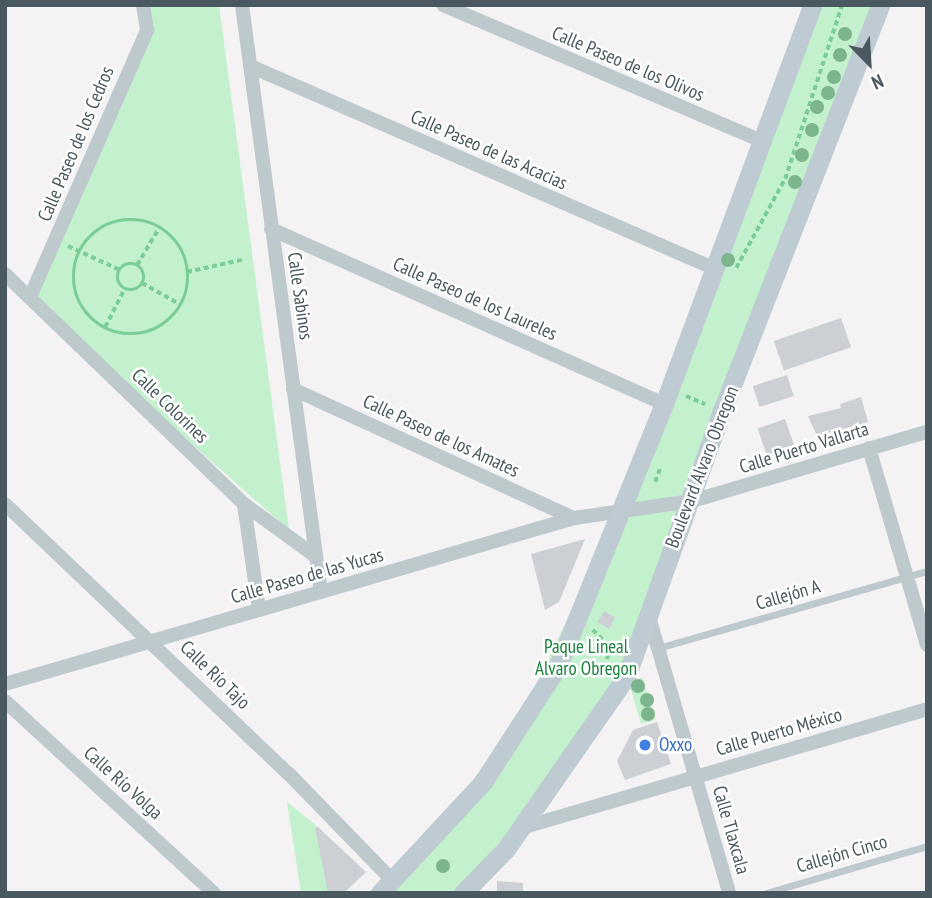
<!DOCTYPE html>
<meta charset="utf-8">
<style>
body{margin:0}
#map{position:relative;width:932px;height:898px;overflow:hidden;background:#f4f2f2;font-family:"PT Sans Narrow",sans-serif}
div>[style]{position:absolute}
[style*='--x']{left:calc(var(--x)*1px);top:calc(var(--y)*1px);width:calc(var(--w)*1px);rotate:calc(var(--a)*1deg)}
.green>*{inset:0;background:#c3f0cd}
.building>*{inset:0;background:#ccd0d4;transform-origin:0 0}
.path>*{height:3.5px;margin-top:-1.75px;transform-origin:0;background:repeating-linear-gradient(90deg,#7bcd98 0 5px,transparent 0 8.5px)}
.path>.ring{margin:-1.75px;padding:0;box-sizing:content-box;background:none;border:3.5px solid #7bcd98;border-radius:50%}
.lane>*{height:7px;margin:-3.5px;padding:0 3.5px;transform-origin:3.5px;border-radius:3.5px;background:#bec9ce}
.street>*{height:14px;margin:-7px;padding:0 7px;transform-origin:7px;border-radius:7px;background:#bec9ce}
.secondary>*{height:19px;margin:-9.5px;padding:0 9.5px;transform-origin:9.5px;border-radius:9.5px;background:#becbd3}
.trees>*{width:14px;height:14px;margin:-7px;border-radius:50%;background:#7cb48e}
.dots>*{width:19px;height:19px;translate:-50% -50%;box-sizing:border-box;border:4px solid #fff;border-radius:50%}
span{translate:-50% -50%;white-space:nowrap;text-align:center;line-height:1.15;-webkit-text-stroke:5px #fff;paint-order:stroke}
.street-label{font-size:19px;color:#4a595f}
.park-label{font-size:19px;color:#19823d}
.shop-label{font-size:19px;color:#366cbe}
.left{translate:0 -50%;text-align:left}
.frame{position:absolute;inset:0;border:7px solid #4a595f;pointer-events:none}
.north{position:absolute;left:834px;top:28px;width:70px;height:70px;-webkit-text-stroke:5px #fff;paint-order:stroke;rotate:156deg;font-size:19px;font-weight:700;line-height:28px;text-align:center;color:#4a595f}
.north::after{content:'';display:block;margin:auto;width:24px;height:32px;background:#4a595f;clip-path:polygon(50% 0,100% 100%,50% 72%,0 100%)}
</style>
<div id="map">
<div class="green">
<div style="clip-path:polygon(140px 5px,219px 5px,289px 530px,25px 296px,144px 31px)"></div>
<div style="clip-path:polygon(807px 5px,875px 5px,625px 656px,596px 718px,561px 773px,455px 893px,369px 893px,472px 781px,504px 740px,533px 692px,595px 560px)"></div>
<div style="clip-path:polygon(642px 677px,655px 720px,641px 724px,630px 686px)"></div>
<div style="clip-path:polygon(287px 802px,318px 827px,329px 893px,301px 893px)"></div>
</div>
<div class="building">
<div style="left:841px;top:318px;width:31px;height:71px;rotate:71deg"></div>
<div style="left:787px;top:375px;width:22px;height:36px;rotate:72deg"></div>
<div style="clip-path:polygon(861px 397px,868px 422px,817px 436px,808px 416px,841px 408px,840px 404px)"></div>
<div style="left:785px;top:419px;width:28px;height:29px;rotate:71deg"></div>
<div style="clip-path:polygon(585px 539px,559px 602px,545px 610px,531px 554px)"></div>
<div style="left:604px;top:611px;width:13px;height:13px;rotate:29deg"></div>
<div style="clip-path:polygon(657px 722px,671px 764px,625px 780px,617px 761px,633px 730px)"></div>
<div style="clip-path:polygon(318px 827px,366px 872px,344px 893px,328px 893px,315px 828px)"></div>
<div style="clip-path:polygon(497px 881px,523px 883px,523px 893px,497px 893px)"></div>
</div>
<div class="path">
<div class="ring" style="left:74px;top:220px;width:110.5px;height:110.5px"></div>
<div style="--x:68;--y:246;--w:57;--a:24.8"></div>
<div class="ring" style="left:118px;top:264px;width:22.5px;height:22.5px"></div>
<div style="--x:137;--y:265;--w:43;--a:-59.3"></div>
<div style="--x:736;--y:268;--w:102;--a:-61.2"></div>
<div style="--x:785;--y:179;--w:183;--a:-71.9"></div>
<div style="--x:187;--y:272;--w:59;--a:-12.6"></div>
<div style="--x:142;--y:283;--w:45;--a:29.4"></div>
<div style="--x:105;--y:327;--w:44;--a:-62.9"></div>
<div style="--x:686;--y:396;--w:21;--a:23"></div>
<div style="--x:655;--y:482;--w:15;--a:-70"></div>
<div style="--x:593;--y:630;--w:23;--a:45"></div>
<div style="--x:609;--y:646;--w:18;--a:96"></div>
</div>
<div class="lane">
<div style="--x:658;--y:648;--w:280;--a:-16"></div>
<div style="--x:766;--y:893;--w:168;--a:-16.3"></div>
</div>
<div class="street">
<div style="--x:242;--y:5;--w:592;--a:82.34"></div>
<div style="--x:443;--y:5;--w:345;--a:23.1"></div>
<div style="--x:250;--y:66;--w:505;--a:23.57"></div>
<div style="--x:271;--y:229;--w:430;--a:24"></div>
<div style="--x:5;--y:274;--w:332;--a:43.9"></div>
<div style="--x:244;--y:504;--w:88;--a:36.2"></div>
<div style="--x:30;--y:297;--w:292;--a:-66.3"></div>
<div style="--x:147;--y:30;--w:25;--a:-99"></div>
<div style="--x:293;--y:389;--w:309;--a:24.7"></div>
<div style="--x:869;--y:448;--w:205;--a:73.6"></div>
<div style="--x:5;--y:504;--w:392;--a:43.6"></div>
<div style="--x:289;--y:774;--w:148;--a:45.8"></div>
<div style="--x:244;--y:504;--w:107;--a:81.9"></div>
<div style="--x:649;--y:617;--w:287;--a:73.8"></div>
<div style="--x:5;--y:684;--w:593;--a:-16.26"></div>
<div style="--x:574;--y:518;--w:119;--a:-8.2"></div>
<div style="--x:692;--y:501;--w:245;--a:-16.4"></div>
<div style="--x:5;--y:701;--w:284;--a:42.6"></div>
<div style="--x:521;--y:828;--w:423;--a:-16.3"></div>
</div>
<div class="secondary">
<div style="--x:380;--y:893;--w:151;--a:-47.1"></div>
<div style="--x:483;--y:782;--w:138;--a:-57.1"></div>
<div style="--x:558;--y:666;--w:283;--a:-68"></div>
<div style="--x:664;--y:404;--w:426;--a:-69.6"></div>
<div style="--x:463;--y:893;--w:62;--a:-45.7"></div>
<div style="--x:506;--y:849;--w:210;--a:-55.1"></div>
<div style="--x:626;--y:677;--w:283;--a:-70.2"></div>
<div style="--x:722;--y:411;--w:436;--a:-68.7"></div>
</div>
<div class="trees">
<div style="left:845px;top:34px"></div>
<div style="left:840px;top:55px"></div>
<div style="left:834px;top:77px"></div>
<div style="left:828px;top:93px"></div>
<div style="left:817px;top:107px"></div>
<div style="left:812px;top:130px"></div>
<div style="left:802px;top:155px"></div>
<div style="left:795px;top:182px"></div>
<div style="left:728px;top:260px"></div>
<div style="left:638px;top:686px"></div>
<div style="left:647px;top:700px"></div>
<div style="left:648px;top:714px"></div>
<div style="left:443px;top:866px"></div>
</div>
<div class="dots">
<div style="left:645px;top:745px;background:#3f7fe0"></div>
</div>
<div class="street-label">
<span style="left:628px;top:64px;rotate:23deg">Calle Paseo de los Olivos</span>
<span style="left:76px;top:144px;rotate:-67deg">Calle Paseo de los Cedros</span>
<span style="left:489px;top:150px;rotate:24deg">Calle Paseo de las Acacias</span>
<span style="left:300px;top:296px;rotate:82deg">Calle Sabinos</span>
<span style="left:475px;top:299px;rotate:24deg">Calle Paseo de los Laureles</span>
<span style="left:170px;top:406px;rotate:44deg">Calle Colorines</span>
<span style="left:441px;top:436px;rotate:25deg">Calle Paseo de los Amates</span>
<span style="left:804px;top:448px;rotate:-17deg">Calle Puerto Vallarta</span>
<span style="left:702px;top:467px;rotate:-69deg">Boulevard Alvaro Obregon</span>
<span style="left:307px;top:576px;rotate:-16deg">Calle Paseo de las Yucas</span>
<span style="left:788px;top:595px;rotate:-16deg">Callejón A</span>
<span style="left:215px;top:675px;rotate:44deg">Calle Río Tajo</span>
<span style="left:779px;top:732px;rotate:-16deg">Calle Puerto México</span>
<span style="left:123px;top:783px;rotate:42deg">Calle Río Volga</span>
<span style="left:731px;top:830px;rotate:74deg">Calle Tlaxcala</span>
<span style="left:842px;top:854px;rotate:-16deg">Callejón Cinco</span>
</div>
<div class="park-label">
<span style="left:586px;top:658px">Paque Lineal<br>Alvaro Obregon</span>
</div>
<div class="shop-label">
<span class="left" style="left:659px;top:745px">Oxxo</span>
</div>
<div class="frame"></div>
<div class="north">N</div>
</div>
